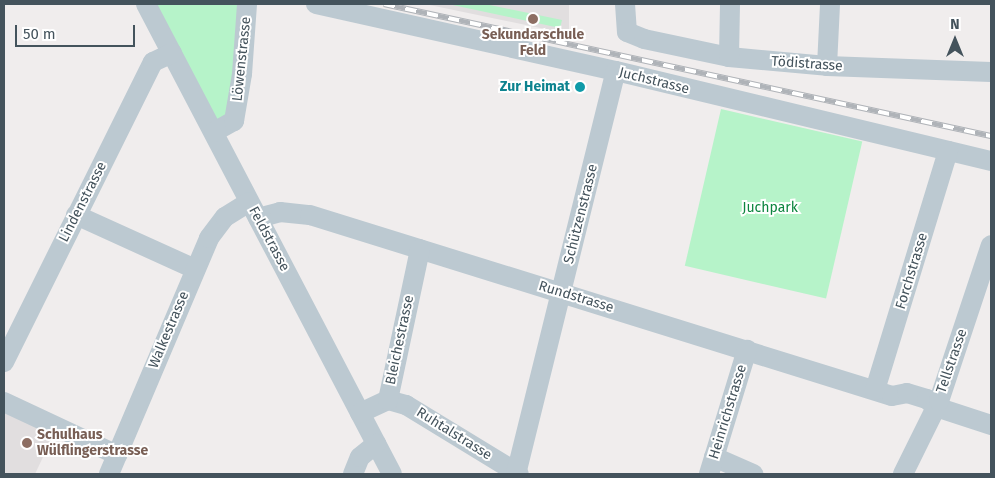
<!DOCTYPE html>
<meta charset="utf-8">
<style>
body{margin:0}
#map{position:relative;width:995px;height:478px;overflow:hidden;background:#f0eded;font-family:"Fira Sans",sans-serif}
div>[style]{position:absolute}
[style*='--x']{left:calc(var(--x)*1px);top:calc(var(--y)*1px);width:calc(var(--w)*1px);rotate:calc(var(--a)*1deg)}
.education>*{inset:0;background:#e1dedf}
.green>*{inset:0;background:#b6f3c9;transform-origin:0 0}
.minor>*{height:20px;margin:-10px;padding:0 10px;transform-origin:10px;border-radius:10px;background:#bcc9d1}
.rail>*{height:5.5px;margin-top:-2.75px;transform-origin:0;background:repeating-linear-gradient(90deg,#fff 0 11px,#afb3b8 0 22px);box-sizing:border-box;border-block:1px solid #afb3b8}
.dots>*{width:14px;height:14px;translate:-50% -50%;box-sizing:border-box;border:2px solid #fff;border-radius:50%}
span{translate:-50% -50%;white-space:nowrap;text-align:center;line-height:1.15;-webkit-text-stroke:4px #fff;paint-order:stroke}
.education-label{font-size:14px;color:#785e54;font-weight:700}
.left{translate:0 -50%;text-align:left}
.street-label{font-size:14px;color:#44535c}
.culture-label{font-size:14px;color:#0d838f;font-weight:700}
.right{translate:-100% -50%;text-align:right}
.park-label{font-size:14px;color:#0d853f}
.frame{position:absolute;inset:0;border:5px solid #44535c;pointer-events:none}
.north{position:absolute;left:930px;top:15px;width:50px;height:50px;-webkit-text-stroke:4px #fff;paint-order:stroke;rotate:0deg;font-size:14px;font-weight:700;line-height:20px;text-align:center;color:#44535c}
.north::after{content:'';display:block;margin:auto;width:18px;height:22px;background:#44535c;clip-path:polygon(50% 0,100% 100%,50% 72%,0 100%)}
.scale{position:absolute;left:15px;top:25px;width:120px;height:22px;box-sizing:border-box;border:2px solid #44535c;border-top:0;padding-left:6px;font-size:15px;line-height:18px;white-space:nowrap;color:#44535c;-webkit-text-stroke:4px #fff;paint-order:stroke}
</style>
<div id="map">
<div class="education">
<div style="clip-path:polygon(425px 4px,569px 4px,569px 34px)"></div>
<div style="clip-path:polygon(4px 405px,53px 436px,35px 474px,4px 474px)"></div>
</div>
<div class="green">
<div style="clip-path:polygon(146px 4px,247px 4px,234px 121px,214px 132px)"></div>
<div style="clip-path:polygon(448px 4px,485px 4px,562px 20px,560px 28px)"></div>
<div style="left:721px;top:109px;width:145px;height:161px;rotate:13deg"></div>
</div>
<div class="minor">
<div style="--x:146;--y:4;--w:530;--a:62.37"></div>
<div style="--x:316;--y:4;--w:307;--a:12.6"></div>
<div style="--x:616;--y:71;--w:386;--a:13.5"></div>
<div style="--x:625;--y:4;--w:28;--a:86"></div>
<div style="--x:627;--y:32;--w:18;--a:22"></div>
<div style="--x:644;--y:39;--w:87;--a:12"></div>
<div style="--x:729;--y:57;--w:98;--a:5.2"></div>
<div style="--x:827;--y:66;--w:164;--a:2.1"></div>
<div style="--x:729;--y:57;--w:53;--a:-88.9"></div>
<div style="--x:827;--y:66;--w:62;--a:-87.2"></div>
<div style="--x:214;--y:132;--w:23;--a:-29"></div>
<div style="--x:234;--y:121;--w:48;--a:-80.3"></div>
<div style="--x:242;--y:74;--w:70;--a:-85.9"></div>
<div style="--x:76;--y:215;--w:131;--a:24.4"></div>
<div style="--x:258;--y:218;--w:23;--a:-15"></div>
<div style="--x:280;--y:212;--w:30;--a:6"></div>
<div style="--x:310;--y:215;--w:609;--a:17.28"></div>
<div style="--x:892;--y:396;--w:15;--a:-11"></div>
<div style="--x:907;--y:393;--w:21;--a:17"></div>
<div style="--x:927;--y:399;--w:12;--a:42"></div>
<div style="--x:936;--y:407;--w:58;--a:18.1"></div>
<div style="--x:4;--y:362;--w:335;--a:-63.6"></div>
<div style="--x:153;--y:62;--w:21;--a:-25"></div>
<div style="--x:875;--y:390;--w:250;--a:-73"></div>
<div style="--x:388;--y:400;--w:19;--a:16"></div>
<div style="--x:406;--y:405;--w:132;--a:31.4"></div>
<div style="--x:4;--y:402;--w:125;--a:25.1"></div>
<div style="--x:360;--y:413;--w:31;--a:-25"></div>
<div style="--x:388;--y:400;--w:154;--a:-78"></div>
<div style="--x:714;--y:457;--w:43;--a:23.6"></div>
<div style="--x:109;--y:474;--w:256;--a:-67"></div>
<div style="--x:209;--y:238;--w:26;--a:-53"></div>
<div style="--x:225;--y:217;--w:28;--a:-32"></div>
<div style="--x:353;--y:474;--w:18;--a:-68"></div>
<div style="--x:360;--y:457;--w:21;--a:-39"></div>
<div style="--x:516;--y:474;--w:415;--a:-76.1"></div>
<div style="--x:709;--y:474;--w:130;--a:-73"></div>
<div style="--x:903;--y:474;--w:81;--a:-63.7"></div>
<div style="--x:939;--y:401;--w:164;--a:-71.6"></div>
</div>
<div class="rail">
<div style="--x:384;--y:4;--w:621;--a:12.27"></div>
</div>
<div class="dots">
<div style="left:533px;top:19px;background:#8d6e63"></div>
<div style="left:580px;top:87px;background:#0f9aa8"></div>
<div style="left:27px;top:443px;background:#8d6e63"></div>
</div>
<div class="education-label">
<span style="left:533px;top:43px">Sekundarschule<br>Feld</span>
<span class="left" style="left:37px;top:443px">Schulhaus<br>Wülflingerstrasse</span>
</div>
<div class="street-label">
<span style="left:242px;top:59px;rotate:-84deg">Löwenstrasse</span>
<span style="left:807px;top:64px;rotate:4deg">Tödistrasse</span>
<span style="left:654px;top:81px;rotate:14deg">Juchstrasse</span>
<span style="left:83px;top:202px;rotate:-63deg">Lindenstrasse</span>
<span style="left:581px;top:214px;rotate:-76deg">Schützenstrasse</span>
<span style="left:269px;top:239px;rotate:62deg">Feldstrasse</span>
<span style="left:912px;top:271px;rotate:-73deg">Forchstrasse</span>
<span style="left:576px;top:297px;rotate:17deg">Rundstrasse</span>
<span style="left:169px;top:330px;rotate:-67deg">Walkestrasse</span>
<span style="left:400px;top:340px;rotate:-78deg">Bleichestrasse</span>
<span style="left:952px;top:361px;rotate:-71deg">Tellstrasse</span>
<span style="left:728px;top:412px;rotate:-73deg">Heinrichstrasse</span>
<span style="left:454px;top:434px;rotate:32deg">Ruhtalstrasse</span>
</div>
<div class="culture-label">
<span class="right" style="left:570px;top:87px">Zur Heimat</span>
</div>
<div class="park-label">
<span style="left:770px;top:208px">Juchpark</span>
</div>
<div class="frame"></div>
<div class="north">N</div>
<div class="scale">50 m</div>
</div>
